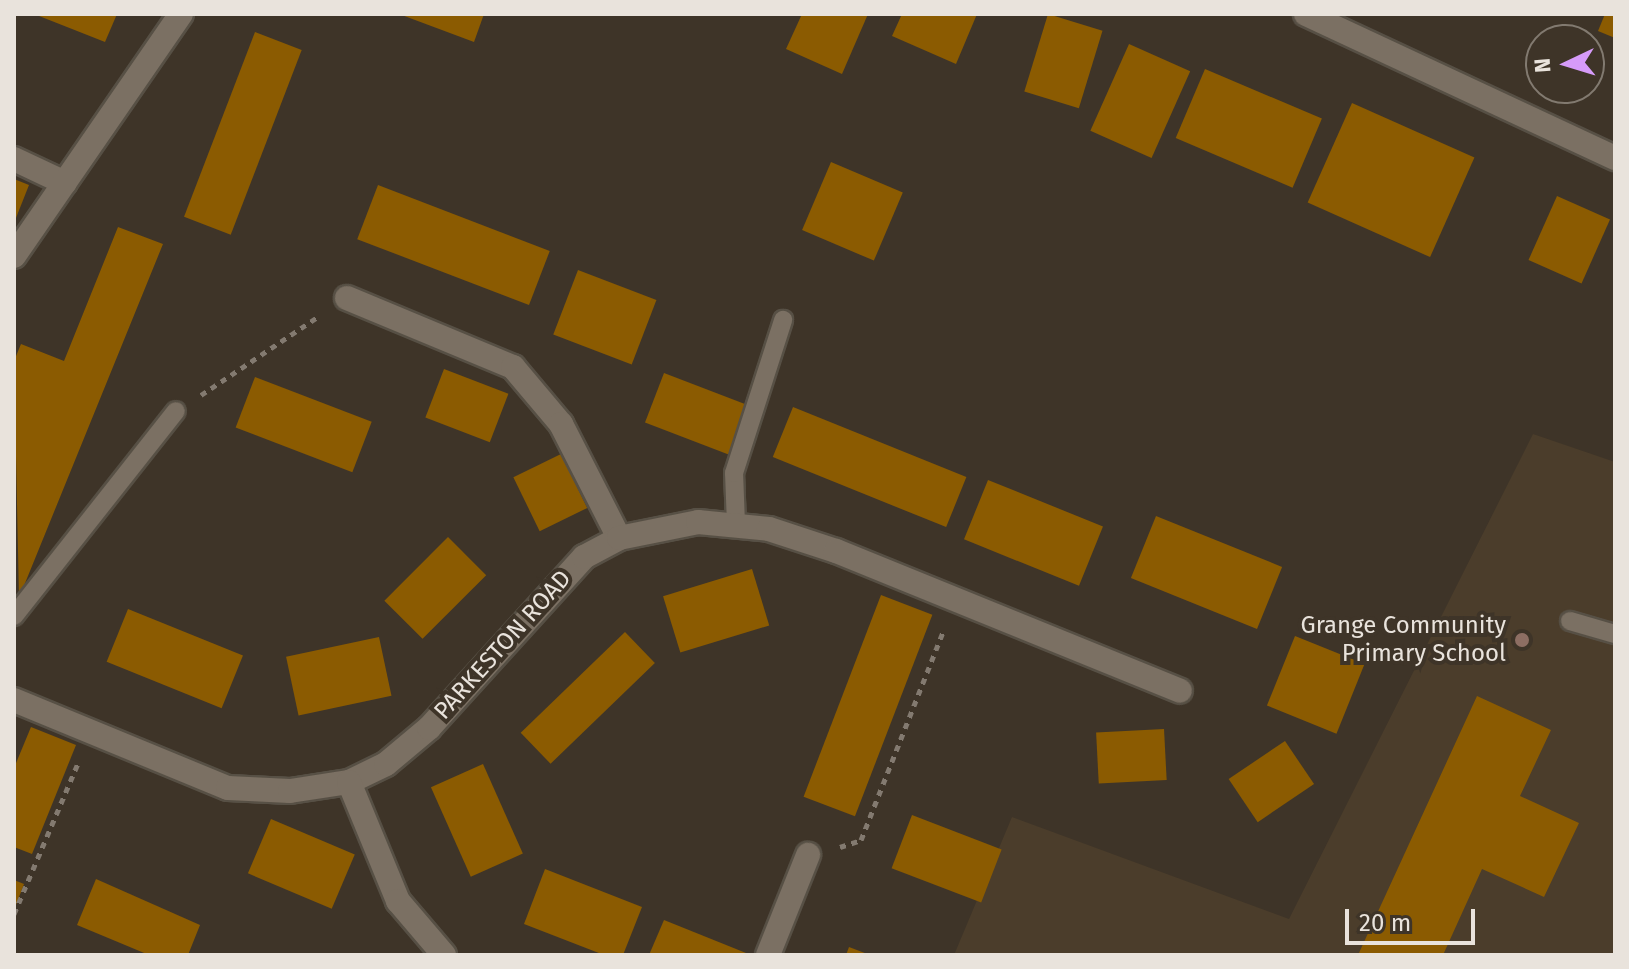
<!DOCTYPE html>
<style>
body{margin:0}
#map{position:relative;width:1629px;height:969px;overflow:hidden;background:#3e3428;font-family:"Fira Sans",sans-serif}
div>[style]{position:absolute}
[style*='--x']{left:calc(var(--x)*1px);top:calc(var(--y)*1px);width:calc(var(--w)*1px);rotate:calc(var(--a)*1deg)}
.built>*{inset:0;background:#4b3d2b}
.building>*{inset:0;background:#8b5b01;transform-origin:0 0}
.path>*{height:5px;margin-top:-2.5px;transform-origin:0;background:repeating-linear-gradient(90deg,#837a70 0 6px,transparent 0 12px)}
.roads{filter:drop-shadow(2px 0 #575045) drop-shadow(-2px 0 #575045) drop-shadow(0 2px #575045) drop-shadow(0 -2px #575045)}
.service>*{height:18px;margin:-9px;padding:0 9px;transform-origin:9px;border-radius:9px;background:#7b7063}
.minor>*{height:24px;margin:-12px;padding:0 12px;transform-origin:12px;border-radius:12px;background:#7b7063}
.tertiary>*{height:24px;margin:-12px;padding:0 12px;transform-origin:12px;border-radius:12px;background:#7b7063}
.dots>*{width:22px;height:22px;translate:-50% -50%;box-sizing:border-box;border:4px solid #3e3428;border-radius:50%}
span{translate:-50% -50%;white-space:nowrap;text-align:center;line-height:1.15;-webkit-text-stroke:8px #3e3428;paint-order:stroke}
.poi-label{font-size:24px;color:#e9e3dc}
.right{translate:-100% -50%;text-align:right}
.street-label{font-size:24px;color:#e9e3dc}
.frame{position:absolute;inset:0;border:16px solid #e9e3dc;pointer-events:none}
.north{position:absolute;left:1525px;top:24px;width:80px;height:80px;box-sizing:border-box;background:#3e3428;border:2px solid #827a70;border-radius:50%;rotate:266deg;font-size:22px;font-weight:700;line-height:32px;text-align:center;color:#e9e3dc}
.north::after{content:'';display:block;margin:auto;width:28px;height:36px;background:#d69bf9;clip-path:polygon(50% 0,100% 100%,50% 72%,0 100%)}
.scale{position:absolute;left:1345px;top:909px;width:130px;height:36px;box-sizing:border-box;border:4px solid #e9e3dc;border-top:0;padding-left:10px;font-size:24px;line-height:28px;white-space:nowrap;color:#e9e3dc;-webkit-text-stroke:6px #3e3428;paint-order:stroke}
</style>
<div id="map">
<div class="built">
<div style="clip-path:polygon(1533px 434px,1615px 462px,1615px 955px,954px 955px,1012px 817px,1289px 919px)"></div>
</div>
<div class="building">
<div style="clip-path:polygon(34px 14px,117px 14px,105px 42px)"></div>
<div style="clip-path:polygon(399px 14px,484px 14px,474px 42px)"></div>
<div style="clip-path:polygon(802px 14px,868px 14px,842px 74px,786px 49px)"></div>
<div style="clip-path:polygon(902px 14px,977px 14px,956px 64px,892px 36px)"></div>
<div style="left:1048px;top:14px;width:57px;height:81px;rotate:17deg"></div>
<div style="clip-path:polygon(1605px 14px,1615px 14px,1615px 38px,1598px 31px)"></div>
<div style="left:255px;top:32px;width:50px;height:198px;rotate:21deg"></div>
<div style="left:1129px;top:44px;width:67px;height:95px;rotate:24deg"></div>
<div style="left:1205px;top:69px;width:127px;height:75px;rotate:23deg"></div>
<div style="left:1352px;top:103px;width:134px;height:109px;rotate:24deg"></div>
<div style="left:831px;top:162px;width:78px;height:74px;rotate:23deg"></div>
<div style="clip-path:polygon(14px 179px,29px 185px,14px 223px)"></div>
<div style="left:378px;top:185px;width:184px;height:58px;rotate:21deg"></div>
<div style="left:1557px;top:196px;width:58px;height:70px;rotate:24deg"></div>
<div style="clip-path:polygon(118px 227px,163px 244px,19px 598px,14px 361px,21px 344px,64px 361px)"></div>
<div style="left:578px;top:270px;width:84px;height:69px;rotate:21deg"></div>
<div style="left:444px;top:369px;width:69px;height:52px;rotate:21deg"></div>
<div style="left:664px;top:373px;width:95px;height:53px;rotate:21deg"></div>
<div style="left:255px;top:377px;width:125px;height:54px;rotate:21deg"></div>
<div style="left:793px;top:407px;width:187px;height:54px;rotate:22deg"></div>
<div style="left:561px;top:454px;width:60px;height:53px;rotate:64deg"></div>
<div style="left:988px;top:480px;width:124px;height:64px;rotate:22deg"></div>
<div style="left:1156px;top:516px;width:136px;height:67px;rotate:22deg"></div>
<div style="left:448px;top:537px;width:54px;height:90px;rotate:45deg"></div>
<div style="left:752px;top:569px;width:59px;height:93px;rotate:73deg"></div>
<div style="left:881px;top:595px;width:55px;height:216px;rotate:21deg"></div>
<div style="left:128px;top:609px;width:124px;height:57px;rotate:22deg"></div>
<div style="left:625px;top:632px;width:43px;height:145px;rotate:46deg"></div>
<div style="left:1295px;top:636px;width:75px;height:75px;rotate:22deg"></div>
<div style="left:379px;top:637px;width:60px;height:95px;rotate:78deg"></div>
<div style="clip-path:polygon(1477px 696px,1551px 730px,1520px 796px,1579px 823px,1544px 897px,1482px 869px,1443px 955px,1358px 955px)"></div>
<div style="clip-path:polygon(31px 727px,76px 745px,32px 854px,14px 847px,14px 768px)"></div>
<div style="left:1164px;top:729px;width:51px;height:68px;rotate:87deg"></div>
<div style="left:1285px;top:741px;width:52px;height:68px;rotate:56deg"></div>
<div style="left:483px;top:764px;width:98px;height:57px;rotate:66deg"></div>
<div style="left:912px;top:815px;width:96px;height:57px;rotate:21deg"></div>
<div style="left:271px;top:819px;width:91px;height:59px;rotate:23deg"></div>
<div style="clip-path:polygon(545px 869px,642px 907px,623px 955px,604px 955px,524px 924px)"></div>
<div style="clip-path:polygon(96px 879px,200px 925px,188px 955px,149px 955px,77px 925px)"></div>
<div style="clip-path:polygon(14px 880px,24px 884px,14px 910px)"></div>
<div style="clip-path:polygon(664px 920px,751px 955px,649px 955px)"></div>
<div style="clip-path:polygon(849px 947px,870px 955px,846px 955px)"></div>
</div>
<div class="path">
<div style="--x:201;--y:395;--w:142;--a:-33.8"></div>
<div style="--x:840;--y:847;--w:22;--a:-18"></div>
<div style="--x:861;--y:840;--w:224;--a:-68.5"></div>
<div style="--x:14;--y:914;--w:164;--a:-67"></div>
</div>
<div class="roads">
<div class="service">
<div style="--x:736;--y:524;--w:51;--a:-92.2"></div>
<div style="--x:734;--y:473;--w:161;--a:-72.2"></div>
<div style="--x:14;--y:616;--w:261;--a:-51.7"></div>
<div style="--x:1570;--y:621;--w:47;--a:16.1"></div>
</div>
<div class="minor">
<div style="--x:14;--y:159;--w:56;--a:25.2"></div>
<div style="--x:14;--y:256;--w:294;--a:-55.4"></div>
<div style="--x:347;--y:298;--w:180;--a:22.6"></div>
<div style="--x:513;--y:367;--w:75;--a:49.9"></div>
<div style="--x:561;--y:424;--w:128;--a:63"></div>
<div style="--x:14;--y:700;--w:231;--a:22.4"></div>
<div style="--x:228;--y:788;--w:62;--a:2.8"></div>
<div style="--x:290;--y:791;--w:60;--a:-8.7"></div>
<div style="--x:349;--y:782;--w:41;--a:-25.9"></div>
<div style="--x:386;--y:764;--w:56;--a:-39.9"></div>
<div style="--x:429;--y:728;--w:231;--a:-47.8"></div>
<div style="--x:584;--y:557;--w:40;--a:-28"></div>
<div style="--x:619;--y:538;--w:81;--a:-11.4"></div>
<div style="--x:698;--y:522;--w:71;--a:5.6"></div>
<div style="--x:769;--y:529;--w:71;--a:18.2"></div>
<div style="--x:836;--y:551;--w:371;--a:22.1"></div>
<div style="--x:349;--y:782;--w:129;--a:67.6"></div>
<div style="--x:398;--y:901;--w:71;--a:49.6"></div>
<div style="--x:768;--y:955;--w:108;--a:-68.2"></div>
</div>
<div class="tertiary">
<div style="--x:1306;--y:14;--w:341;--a:25"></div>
</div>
</div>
<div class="dots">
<div style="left:1522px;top:640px;background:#8d6e63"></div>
</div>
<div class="poi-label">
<span class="right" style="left:1506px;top:640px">Grange Community<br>Primary School</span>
</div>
<div class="street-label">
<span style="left:503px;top:645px;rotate:-48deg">PARKESTON ROAD</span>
</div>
<div class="frame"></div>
<div class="north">N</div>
<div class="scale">20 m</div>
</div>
